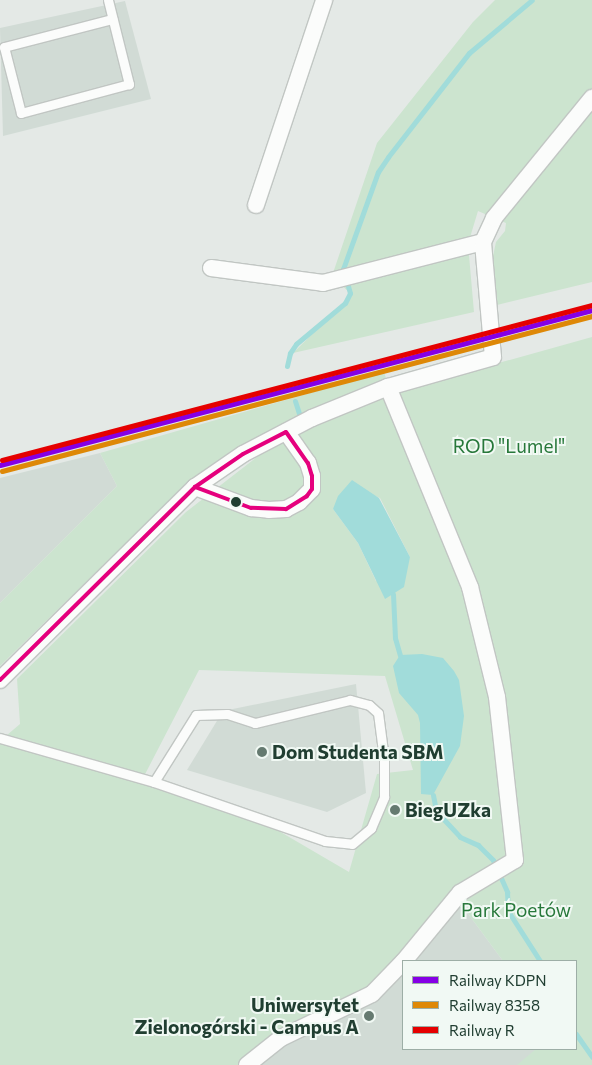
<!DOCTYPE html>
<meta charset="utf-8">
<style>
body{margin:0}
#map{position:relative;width:592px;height:1065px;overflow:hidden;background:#e4e9e6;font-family:Commissioner,sans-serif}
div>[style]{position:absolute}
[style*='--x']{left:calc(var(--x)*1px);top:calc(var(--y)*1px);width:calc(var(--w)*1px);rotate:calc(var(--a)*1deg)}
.built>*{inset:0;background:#d1dbd5}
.green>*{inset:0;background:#cce4cf}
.water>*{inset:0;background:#a1dcda}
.stream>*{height:5px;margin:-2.5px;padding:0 2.5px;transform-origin:2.5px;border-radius:2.5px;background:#a1dcda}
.roads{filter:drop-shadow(1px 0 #c1c6c3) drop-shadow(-1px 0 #c1c6c3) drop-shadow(0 1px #c1c6c3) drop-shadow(0 -1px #c1c6c3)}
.lane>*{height:9px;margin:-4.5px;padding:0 4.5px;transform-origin:4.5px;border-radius:4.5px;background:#fbfcfb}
.street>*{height:16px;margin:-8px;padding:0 8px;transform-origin:8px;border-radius:8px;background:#fbfcfb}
.bus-1>*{height:4px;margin:-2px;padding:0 2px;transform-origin:2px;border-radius:2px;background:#e5007d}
.rail-1>*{height:5px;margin:-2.5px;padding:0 2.5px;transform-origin:2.5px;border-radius:2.5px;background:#8500e5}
.rail-2>*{height:5px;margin:-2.5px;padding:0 2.5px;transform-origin:2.5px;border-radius:2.5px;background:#de8807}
.rail-3>*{height:5px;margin:-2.5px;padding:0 2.5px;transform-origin:2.5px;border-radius:2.5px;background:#e50000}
.dots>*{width:14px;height:14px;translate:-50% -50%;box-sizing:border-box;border:2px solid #f1f9f4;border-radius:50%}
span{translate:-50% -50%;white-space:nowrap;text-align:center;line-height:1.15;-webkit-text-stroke:4px #f1f9f4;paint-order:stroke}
.park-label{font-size:19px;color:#27783a}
.poi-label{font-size:19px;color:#203e31;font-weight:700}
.left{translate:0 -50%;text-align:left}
.right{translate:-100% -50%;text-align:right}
.legend{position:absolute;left:402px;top:960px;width:175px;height:90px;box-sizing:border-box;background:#f1f9f4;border:1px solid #9daea6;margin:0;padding:6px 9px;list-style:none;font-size:15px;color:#203e31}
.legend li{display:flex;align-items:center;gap:10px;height:25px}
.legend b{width:25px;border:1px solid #9daea6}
</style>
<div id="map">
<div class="built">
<div style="clip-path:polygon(125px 1px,151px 99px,3px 136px,0 28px)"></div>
<div style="clip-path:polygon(100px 453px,117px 486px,0 603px,0 478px)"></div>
<div style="clip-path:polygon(356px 684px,366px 793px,327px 812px,187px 770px,223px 711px)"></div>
<div style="clip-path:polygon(458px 900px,503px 961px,409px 961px)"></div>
<div style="clip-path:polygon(403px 969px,403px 1049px,565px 1049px,574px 1065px,259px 1065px,281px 1045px)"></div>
</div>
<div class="green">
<div style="clip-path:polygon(495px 0,592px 0,592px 282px,497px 305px,493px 256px,496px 242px,505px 231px,506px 223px,478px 211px,468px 244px,474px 312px,293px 353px,352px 295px,332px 276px,377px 143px,473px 22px)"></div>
<div style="clip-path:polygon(evenodd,592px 337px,592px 1065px,517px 1065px,536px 1049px,576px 1049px,576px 961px,503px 961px,458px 900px,371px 996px,244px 1065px,0 1065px,0 741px,20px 724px,17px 679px,186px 512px,266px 450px,317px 421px,384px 395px,592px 337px,364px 491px,380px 498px,410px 557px,376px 581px,358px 543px,333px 509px,364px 491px,592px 337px,199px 670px,385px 676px,413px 770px,377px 774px,349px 872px,272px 827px,141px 782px,199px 670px)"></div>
<div style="clip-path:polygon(384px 372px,388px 384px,182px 488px,0 666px,0 603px,117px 486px,100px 453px)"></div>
</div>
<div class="water">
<div style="clip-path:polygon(352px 480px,379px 498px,410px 557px,404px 587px,385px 599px,358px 543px,333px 509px,338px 496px)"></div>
<div style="clip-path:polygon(422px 654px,443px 658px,454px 671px,459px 680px,464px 716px,460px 746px,433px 795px,421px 794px,420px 723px,418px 715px,399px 693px,393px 666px,400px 655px)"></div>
</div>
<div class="stream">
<div style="--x:287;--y:366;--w:13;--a:-77"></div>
<div style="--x:290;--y:353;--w:11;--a:-56"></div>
<div style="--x:296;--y:344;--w:64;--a:-39.9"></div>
<div style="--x:345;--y:303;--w:11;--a:-63"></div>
<div style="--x:350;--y:293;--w:25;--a:-106"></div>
<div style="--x:343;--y:269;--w:103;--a:-70.2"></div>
<div style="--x:378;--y:172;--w:18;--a:-56"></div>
<div style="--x:388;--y:157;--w:132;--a:-52.1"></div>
<div style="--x:469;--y:53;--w:82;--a:-40.1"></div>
<div style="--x:295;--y:401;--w:13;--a:72"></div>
<div style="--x:393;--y:594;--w:44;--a:87.4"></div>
<div style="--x:395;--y:638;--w:18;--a:74"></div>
<div style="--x:433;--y:795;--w:16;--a:79"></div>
<div style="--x:436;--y:811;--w:35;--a:47"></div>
<div style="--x:460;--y:837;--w:20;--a:24"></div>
<div style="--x:478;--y:845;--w:21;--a:45"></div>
<div style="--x:493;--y:860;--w:35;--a:66"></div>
<div style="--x:507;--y:892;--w:19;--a:87"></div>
<div style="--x:508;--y:911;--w:59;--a:57.4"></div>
<div style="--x:576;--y:1034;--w:28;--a:55"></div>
</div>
<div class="roads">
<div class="lane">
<div style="--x:108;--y:0;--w:87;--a:76"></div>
<div style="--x:129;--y:84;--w:112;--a:165"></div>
<div style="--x:21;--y:113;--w:68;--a:-104.4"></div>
<div style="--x:4;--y:47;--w:112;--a:-14.5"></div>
<div style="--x:0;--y:738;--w:160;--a:15.9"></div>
<div style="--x:154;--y:782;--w:181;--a:19"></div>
<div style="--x:325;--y:841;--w:27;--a:6"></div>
<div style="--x:352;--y:844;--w:25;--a:-40"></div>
<div style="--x:371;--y:828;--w:34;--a:-67"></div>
<div style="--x:384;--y:797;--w:38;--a:-90"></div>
<div style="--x:384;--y:759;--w:46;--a:-97.4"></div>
<div style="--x:378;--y:713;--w:12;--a:-138"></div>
<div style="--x:369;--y:705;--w:20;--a:-165"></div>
<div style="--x:350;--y:700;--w:98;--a:166.4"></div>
<div style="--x:255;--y:723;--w:29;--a:-162"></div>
<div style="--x:227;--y:714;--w:31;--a:178"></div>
<div style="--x:196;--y:715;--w:79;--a:122.1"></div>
</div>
<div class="street">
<div style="--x:256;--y:205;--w:216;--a:-71.6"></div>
<div style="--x:211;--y:268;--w:113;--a:7.6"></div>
<div style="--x:323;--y:283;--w:165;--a:-14.4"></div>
<div style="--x:388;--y:387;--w:216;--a:67.7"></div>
<div style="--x:470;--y:587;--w:113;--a:76.2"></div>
<div style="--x:497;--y:697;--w:164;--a:83.7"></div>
<div style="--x:515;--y:860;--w:64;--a:149"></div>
<div style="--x:460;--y:893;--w:88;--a:129.5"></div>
<div style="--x:195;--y:487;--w:60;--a:20.6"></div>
<div style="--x:251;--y:508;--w:18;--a:6"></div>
<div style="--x:269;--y:510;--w:17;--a:-3"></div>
<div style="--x:286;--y:509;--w:15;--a:-28"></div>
<div style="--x:299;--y:502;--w:18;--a:-45"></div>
<div style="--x:312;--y:489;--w:13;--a:-90"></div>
<div style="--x:312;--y:476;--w:14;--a:-107"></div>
<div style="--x:308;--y:463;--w:38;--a:-125"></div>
<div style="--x:0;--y:680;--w:274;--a:-44.7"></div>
<div style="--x:195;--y:487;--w:58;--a:-34.5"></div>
<div style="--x:243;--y:454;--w:78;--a:-27.6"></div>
<div style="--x:312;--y:418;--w:82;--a:-22.2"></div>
<div style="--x:388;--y:387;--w:109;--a:-15.9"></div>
<div style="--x:493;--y:357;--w:115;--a:-95"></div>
<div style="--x:483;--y:242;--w:26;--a:-65"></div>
<div style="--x:494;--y:218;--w:155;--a:-50.8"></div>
<div style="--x:247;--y:1065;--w:43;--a:-38.5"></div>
<div style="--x:281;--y:1038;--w:101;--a:-25.8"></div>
<div style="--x:372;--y:994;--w:45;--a:-45.9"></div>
</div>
</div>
<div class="bus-1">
<div style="--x:286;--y:432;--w:38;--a:55"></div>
<div style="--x:308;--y:463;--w:14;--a:73"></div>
<div style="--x:312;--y:476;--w:13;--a:90"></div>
<div style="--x:312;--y:489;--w:9;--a:126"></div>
<div style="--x:307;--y:496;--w:25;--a:148"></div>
<div style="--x:286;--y:509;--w:35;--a:-178"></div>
<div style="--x:251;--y:508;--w:60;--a:-159.4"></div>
<div style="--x:195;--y:487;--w:58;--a:-34.5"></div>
<div style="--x:243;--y:454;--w:48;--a:-27.1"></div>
<div style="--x:0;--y:680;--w:274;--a:-44.7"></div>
</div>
<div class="rail-1">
<div style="--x:0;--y:465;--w:612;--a:-14.67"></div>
</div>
<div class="rail-2">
<div style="--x:2;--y:471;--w:610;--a:-14.72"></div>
</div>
<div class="rail-3">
<div style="--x:2;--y:460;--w:610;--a:-14.72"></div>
</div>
<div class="dots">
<div style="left:236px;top:502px;background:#203e31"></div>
<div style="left:262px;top:752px;background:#657a70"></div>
<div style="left:395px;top:810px;background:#657a70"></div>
<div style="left:369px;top:1016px;background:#657a70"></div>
</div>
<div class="park-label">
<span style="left:509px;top:446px">ROD "Lumel"</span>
<span style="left:516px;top:910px">Park Poetów</span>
</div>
<div class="poi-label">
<span class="left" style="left:272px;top:752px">Dom Studenta SBM</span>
<span class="left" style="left:405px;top:810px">BiegUZka</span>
<span class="right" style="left:359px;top:1016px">Uniwersytet<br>Zielonogórski - Campus A</span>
</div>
<ul class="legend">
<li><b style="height:6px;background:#8500e5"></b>Railway KDPN</li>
<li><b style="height:6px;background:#de8807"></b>Railway 8358</li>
<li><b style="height:6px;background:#e50000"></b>Railway R</li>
</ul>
</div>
